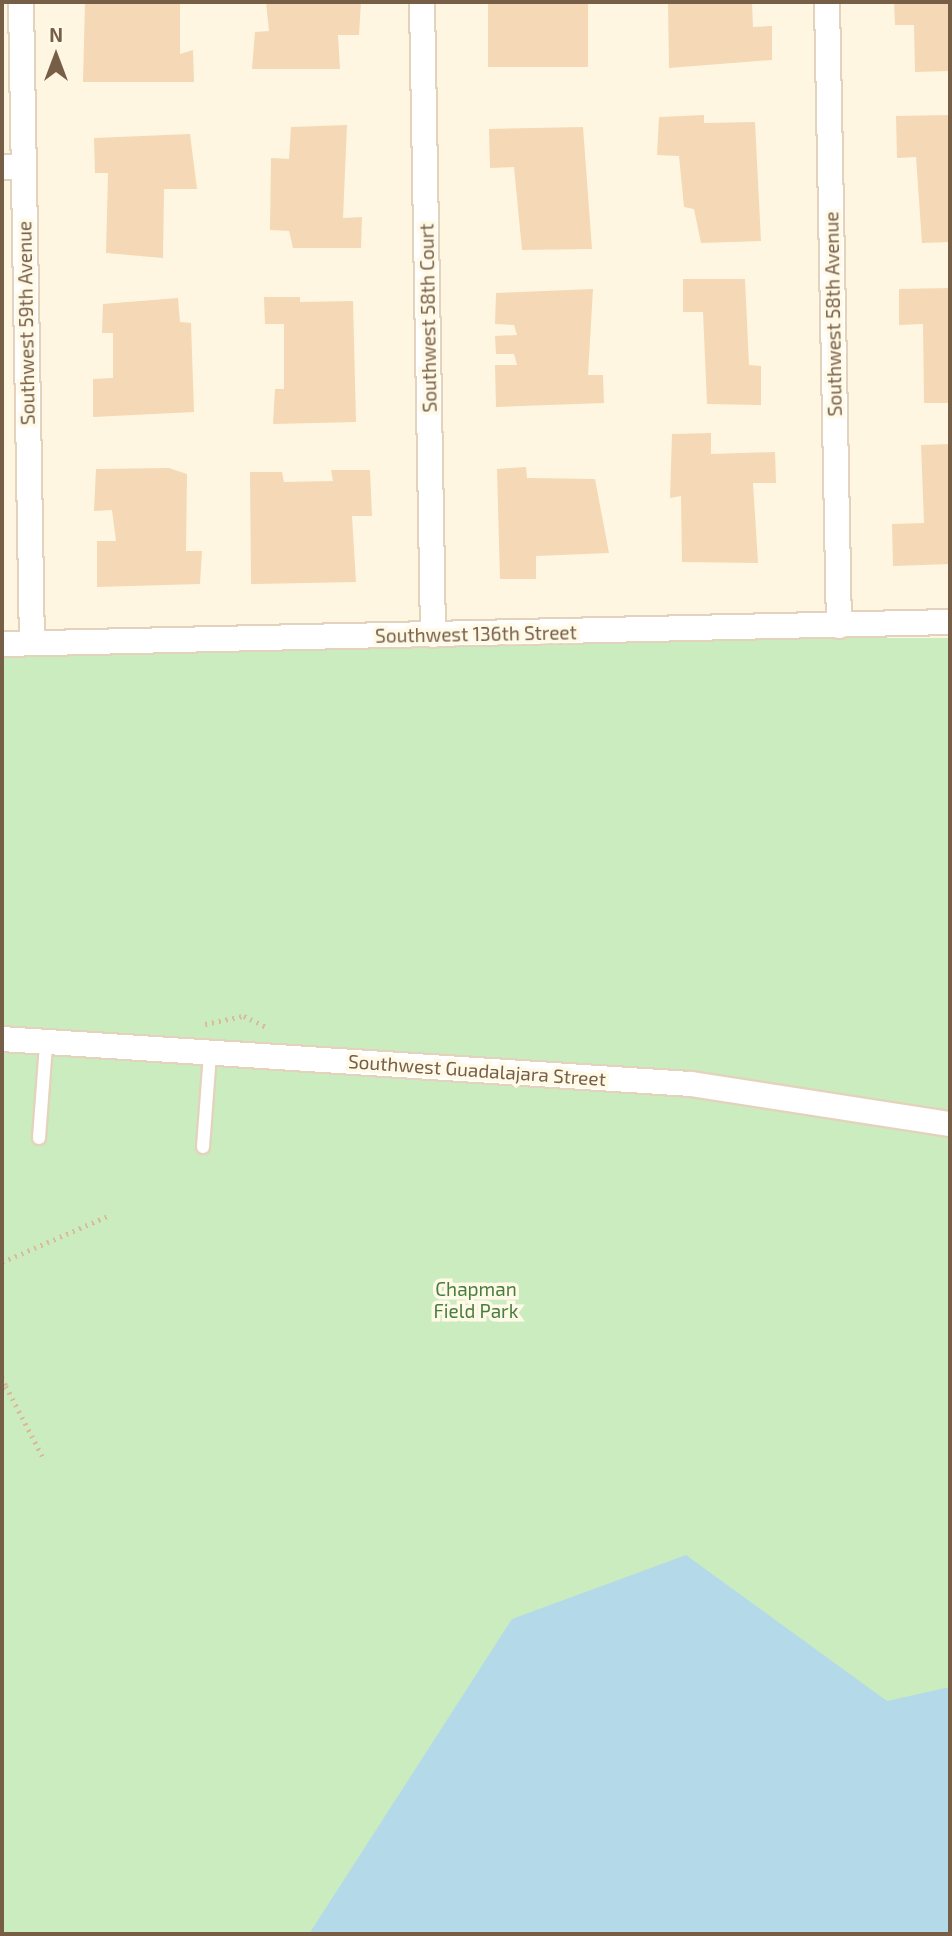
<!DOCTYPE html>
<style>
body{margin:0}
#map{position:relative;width:952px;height:1936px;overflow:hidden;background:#fef6e0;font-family:"Exo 2",sans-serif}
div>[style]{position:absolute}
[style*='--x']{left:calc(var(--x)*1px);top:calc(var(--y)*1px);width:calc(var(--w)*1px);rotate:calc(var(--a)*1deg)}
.green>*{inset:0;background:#cbecbe;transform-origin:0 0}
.water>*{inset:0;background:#b4dae9}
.building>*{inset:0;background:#f5d8b6;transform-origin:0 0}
.path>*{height:4.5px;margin-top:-2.25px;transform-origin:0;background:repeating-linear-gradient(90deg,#dabb99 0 2px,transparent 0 7px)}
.roads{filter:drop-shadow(2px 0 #e3d3bc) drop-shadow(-2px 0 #e3d3bc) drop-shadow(0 2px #e3d3bc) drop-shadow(0 -2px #e3d3bc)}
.lane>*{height:12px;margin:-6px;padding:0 6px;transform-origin:6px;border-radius:6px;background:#fff}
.street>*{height:24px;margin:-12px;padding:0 12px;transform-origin:12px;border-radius:12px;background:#fff}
span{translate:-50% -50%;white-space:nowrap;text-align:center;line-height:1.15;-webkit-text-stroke:7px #fff9e8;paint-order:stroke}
.street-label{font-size:19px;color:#775e46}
.park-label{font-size:19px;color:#477e3d}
.frame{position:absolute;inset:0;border:4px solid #775e46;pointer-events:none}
.north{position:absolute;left:21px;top:21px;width:70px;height:70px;-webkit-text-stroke:5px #fff9e8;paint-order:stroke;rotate:0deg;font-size:19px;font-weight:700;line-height:28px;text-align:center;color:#775e46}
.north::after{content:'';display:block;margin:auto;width:24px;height:32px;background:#775e46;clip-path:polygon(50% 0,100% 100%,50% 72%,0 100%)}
</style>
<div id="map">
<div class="green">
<div style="left:950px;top:638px;width:1296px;height:948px;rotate:90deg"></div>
</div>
<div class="water">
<div style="clip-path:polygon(686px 1555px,887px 1701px,950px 1687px,950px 1934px,309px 1934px,512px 1619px)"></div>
</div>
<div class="building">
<div style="clip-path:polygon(85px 2px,180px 2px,180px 54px,193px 50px,194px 82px,83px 82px)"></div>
<div style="clip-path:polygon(266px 2px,361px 2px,359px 35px,338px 35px,340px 69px,252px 69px,255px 32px,269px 31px)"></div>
<div style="left:488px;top:2px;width:100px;height:65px"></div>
<div style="clip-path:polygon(668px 2px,752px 2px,753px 27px,772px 26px,772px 60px,669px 68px)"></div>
<div style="clip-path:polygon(894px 2px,950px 2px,950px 71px,915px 72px,914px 25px,895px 25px)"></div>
<div style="clip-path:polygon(704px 115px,704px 123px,755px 122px,761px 241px,701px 243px,694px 209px,684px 207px,679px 156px,657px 155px,659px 117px)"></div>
<div style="clip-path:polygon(950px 115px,950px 242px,922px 243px,916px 157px,897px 158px,896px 116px)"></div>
<div style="clip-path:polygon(347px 125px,343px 218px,362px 217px,361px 248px,293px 248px,289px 231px,270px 230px,271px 158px,289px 159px,291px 127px)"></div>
<div style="clip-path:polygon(583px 127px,592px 249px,522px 250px,514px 167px,490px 168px,489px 129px)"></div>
<div style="clip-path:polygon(190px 134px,197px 189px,164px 189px,163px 258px,106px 253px,108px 173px,95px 173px,94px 138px)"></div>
<div style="clip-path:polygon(683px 279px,745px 279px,749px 365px,761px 366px,761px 405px,707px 404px,703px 312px,683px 312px)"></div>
<div style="clip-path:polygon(950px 288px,950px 403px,924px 403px,923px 324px,899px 325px,899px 289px)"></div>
<div style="clip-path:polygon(593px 289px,588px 375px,603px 375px,604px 403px,496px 407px,495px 365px,517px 365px,514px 354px,496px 354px,495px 336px,517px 335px,514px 325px,495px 324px,496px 293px)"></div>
<div style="clip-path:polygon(264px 297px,300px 297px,300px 302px,353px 301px,356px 422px,273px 424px,275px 389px,284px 389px,284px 324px,265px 324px)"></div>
<div style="clip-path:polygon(178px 298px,180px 322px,191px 323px,194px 412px,93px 417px,93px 379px,113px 378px,113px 333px,102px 333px,103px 304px)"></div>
<div style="clip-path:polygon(711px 433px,711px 454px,775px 452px,776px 483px,753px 483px,758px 563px,682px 562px,681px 496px,670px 498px,672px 434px)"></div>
<div style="clip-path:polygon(950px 444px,950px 564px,893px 566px,892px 524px,924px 523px,921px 445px)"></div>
<div style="clip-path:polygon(526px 467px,527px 478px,595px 479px,609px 553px,536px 556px,536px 579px,500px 579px,497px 469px)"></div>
<div style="clip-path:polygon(169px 468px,187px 474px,186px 551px,202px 551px,200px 584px,97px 587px,97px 541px,116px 541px,112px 510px,94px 511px,96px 469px)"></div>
<div style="clip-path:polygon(331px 470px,370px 470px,372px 516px,352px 516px,356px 582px,251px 584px,250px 472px,282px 472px,284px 482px,333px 481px)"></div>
</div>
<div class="path">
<div style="--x:205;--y:1024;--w:40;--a:-12"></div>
<div style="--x:244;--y:1016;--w:28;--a:26"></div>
<div style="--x:2;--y:1262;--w:116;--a:-23.5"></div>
<div style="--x:2;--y:1377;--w:10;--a:66"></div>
<div style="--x:2;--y:1388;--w:4;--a:-27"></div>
<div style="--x:6;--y:1386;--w:80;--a:62.5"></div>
</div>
<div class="roads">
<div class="lane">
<div style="--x:39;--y:1138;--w:94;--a:-85.7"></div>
<div style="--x:203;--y:1147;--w:93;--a:-85.7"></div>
</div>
<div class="street">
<div style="--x:21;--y:2;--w:641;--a:89.02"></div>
<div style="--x:422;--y:2;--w:633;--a:89"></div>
<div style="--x:827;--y:2;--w:624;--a:88.9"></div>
<div style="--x:2;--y:167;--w:22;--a:0"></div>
<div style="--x:2;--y:644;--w:948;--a:-1.33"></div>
<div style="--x:2;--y:1039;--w:690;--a:3.74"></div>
<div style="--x:691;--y:1084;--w:262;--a:8.8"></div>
</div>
</div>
<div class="street-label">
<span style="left:833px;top:314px;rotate:-91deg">Southwest 58th Avenue</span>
<span style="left:428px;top:318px;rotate:-91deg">Southwest 58th Court</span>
<span style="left:26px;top:323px;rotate:-91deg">Southwest 59th Avenue</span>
<span style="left:476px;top:634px;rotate:-1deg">Southwest 136th Street</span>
<span style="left:477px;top:1070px;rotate:4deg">Southwest Guadalajara Street</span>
</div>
<div class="park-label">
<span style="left:476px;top:1300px">Chapman<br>Field Park</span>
</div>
<div class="frame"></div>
<div class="north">N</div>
</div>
